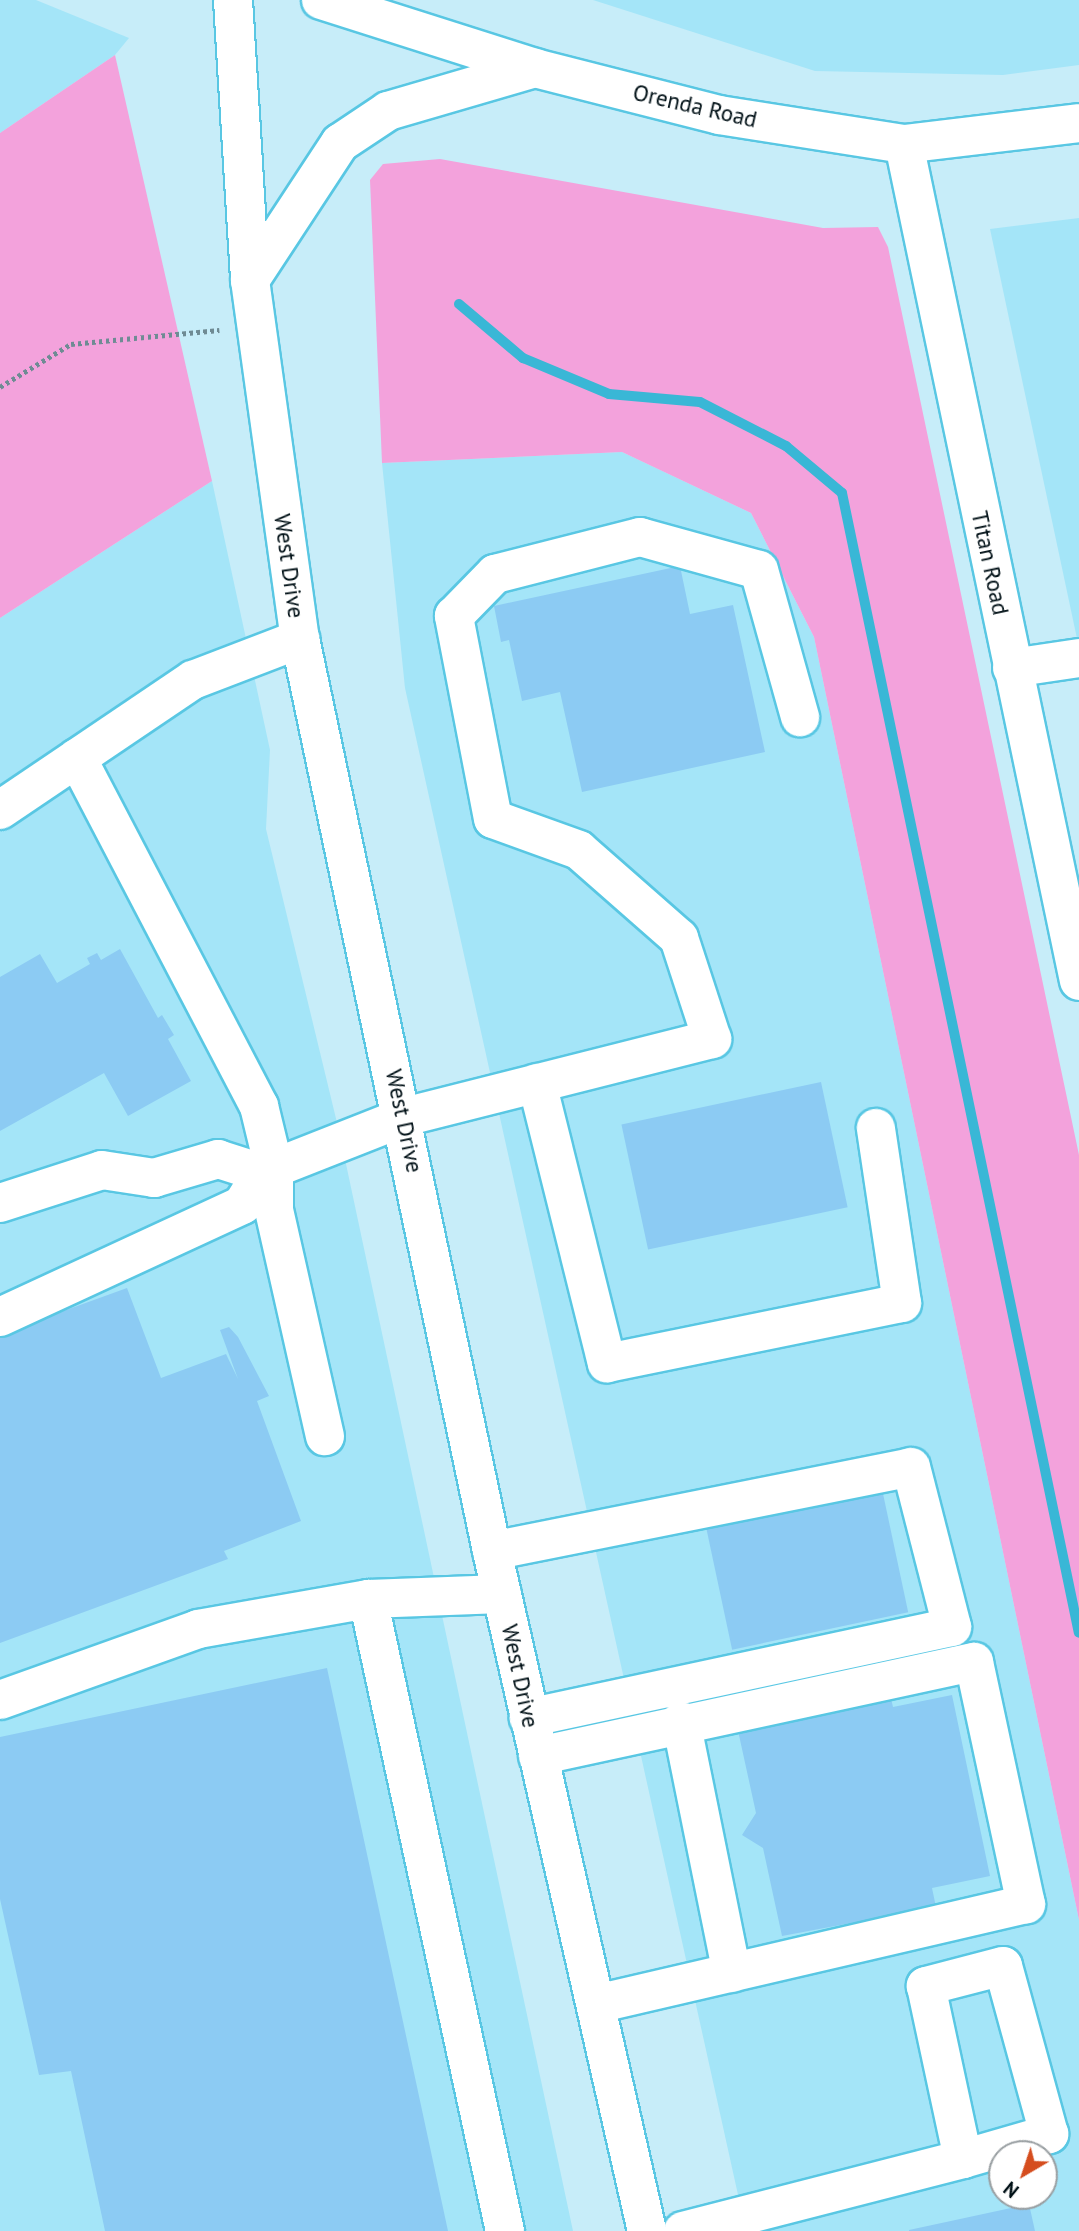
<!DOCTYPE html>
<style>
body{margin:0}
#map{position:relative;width:1079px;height:2231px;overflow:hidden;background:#c7edf9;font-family:"PT Sans",sans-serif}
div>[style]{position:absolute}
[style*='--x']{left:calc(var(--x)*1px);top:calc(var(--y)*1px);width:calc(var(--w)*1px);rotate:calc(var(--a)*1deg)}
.built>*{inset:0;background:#a4e5f8}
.green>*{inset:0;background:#f3a2dc}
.stream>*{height:10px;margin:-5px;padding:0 5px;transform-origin:5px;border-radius:5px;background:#39b7d6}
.building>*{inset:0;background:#8ccbf3;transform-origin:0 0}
.path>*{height:4.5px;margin-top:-2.25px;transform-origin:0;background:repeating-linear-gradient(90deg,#6f8b94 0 3.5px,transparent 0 7px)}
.roads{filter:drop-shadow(2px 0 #59c7e3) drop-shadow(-2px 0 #59c7e3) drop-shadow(0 2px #59c7e3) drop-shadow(0 -2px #59c7e3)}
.minor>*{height:38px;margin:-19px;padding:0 19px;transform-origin:19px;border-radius:19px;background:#fff}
span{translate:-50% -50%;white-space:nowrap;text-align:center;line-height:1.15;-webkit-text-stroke:7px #fff;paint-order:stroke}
.street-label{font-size:23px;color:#001016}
.north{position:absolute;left:988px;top:2140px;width:70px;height:70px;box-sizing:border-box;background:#fff;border:2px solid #999fa2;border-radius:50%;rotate:219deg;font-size:19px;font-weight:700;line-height:28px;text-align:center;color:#001016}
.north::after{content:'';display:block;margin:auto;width:24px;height:32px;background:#d54d1e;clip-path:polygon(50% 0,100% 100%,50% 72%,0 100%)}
</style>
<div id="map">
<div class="built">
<div style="clip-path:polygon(0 0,36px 0,129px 38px,115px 55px,0 133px)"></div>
<div style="clip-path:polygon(593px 0,1079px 0,1079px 65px,1003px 75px,815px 71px)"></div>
<div style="clip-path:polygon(1079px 218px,1079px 648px,990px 229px)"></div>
<div style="clip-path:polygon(evenodd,622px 452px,751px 513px,814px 637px,1079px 1920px,1079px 2231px,746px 2231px,405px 688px,382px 463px,622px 452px,1002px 2154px,1044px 2154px,1044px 2196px,1002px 2196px,1002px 2154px)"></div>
<div style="clip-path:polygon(212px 481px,270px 750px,266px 829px,339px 1131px,573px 2231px,0 2231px,0 618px)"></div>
</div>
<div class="green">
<div style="clip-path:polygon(115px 55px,212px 481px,0 618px,0 133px)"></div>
<div style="clip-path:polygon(440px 159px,823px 228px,878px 227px,888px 247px,1079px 1155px,1079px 1920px,814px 637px,751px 513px,622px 452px,382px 463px,370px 180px,383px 164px)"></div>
</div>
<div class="stream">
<div style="--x:459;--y:304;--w:84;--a:40.2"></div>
<div style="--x:523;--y:358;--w:93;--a:22.7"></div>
<div style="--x:609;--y:394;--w:91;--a:5"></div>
<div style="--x:700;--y:402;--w:97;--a:27.1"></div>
<div style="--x:786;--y:446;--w:73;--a:40"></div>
<div style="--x:842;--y:493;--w:1164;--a:78.26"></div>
</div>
<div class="building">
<div style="clip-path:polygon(680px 566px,690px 614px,733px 605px,765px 752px,582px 792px,560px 692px,522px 701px,509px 640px,501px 642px,494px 606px)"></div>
<div style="clip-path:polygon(120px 949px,158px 1018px,162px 1015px,174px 1035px,168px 1039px,191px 1081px,128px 1116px,104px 1073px,0 1131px,0 977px,40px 954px,57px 983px,90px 964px,87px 958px,97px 953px,101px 960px)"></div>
<div style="left:821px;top:1082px;width:128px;height:204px;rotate:78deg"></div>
<div style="clip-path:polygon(127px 1288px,161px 1378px,226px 1354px,238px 1379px,220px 1330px,229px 1327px,238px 1337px,269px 1396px,257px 1401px,301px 1521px,224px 1551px,228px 1559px,0 1643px,0 1334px)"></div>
<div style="left:882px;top:1489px;width:126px;height:180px;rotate:78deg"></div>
<div style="clip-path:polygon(327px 1668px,448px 2231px,105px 2231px,71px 2071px,39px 2075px,0 1899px,0 1737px)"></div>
<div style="clip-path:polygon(889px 1690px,893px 1707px,952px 1695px,990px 1876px,932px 1888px,936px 1907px,782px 1936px,763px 1848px,742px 1835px,756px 1813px,737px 1726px)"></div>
<div style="clip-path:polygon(1029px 2204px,1035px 2231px,909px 2231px,909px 2230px)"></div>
</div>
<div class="path">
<div style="--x:0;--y:387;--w:83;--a:-31.2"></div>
<div style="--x:71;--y:344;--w:149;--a:-5.4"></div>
</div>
<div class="roads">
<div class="minor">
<div style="--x:233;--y:0;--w:281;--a:86.5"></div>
<div style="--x:250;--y:280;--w:362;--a:82.1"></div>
<div style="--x:300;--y:639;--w:932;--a:78.11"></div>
<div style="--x:492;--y:1551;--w:697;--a:77.16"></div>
<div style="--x:321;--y:0;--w:225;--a:17.6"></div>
<div style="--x:535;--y:68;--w:190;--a:14.3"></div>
<div style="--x:719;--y:115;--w:187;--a:8.9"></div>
<div style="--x:904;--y:144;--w:176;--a:-6.8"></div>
<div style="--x:904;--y:144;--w:855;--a:78.19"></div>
<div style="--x:250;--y:280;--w:164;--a:-56.7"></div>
<div style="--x:340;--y:143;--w:58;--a:-33.7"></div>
<div style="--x:388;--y:111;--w:153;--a:-16.3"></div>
<div style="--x:1012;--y:668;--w:68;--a:-8.5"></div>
<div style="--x:77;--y:758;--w:393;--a:62.4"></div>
<div style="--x:259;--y:1106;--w:64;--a:76.4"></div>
<div style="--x:274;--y:1168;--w:42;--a:90"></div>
<div style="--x:274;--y:1210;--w:232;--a:77.3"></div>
<div style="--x:0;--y:810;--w:233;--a:-34"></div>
<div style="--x:193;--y:680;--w:115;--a:-21"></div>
<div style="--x:537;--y:1083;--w:289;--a:76"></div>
<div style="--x:607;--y:1363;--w:301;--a:-11.5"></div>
<div style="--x:902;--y:1303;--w:177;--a:-98.5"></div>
<div style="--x:0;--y:1203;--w:107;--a:-17.9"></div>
<div style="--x:102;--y:1170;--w:53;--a:8.7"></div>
<div style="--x:154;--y:1178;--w:67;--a:-16.5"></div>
<div style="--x:218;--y:1159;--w:46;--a:17.7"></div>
<div style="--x:262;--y:1173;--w:153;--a:-21.5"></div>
<div style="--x:404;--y:1117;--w:318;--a:-14.2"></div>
<div style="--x:712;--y:1039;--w:106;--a:-108.1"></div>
<div style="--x:679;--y:938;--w:133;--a:-138.7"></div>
<div style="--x:579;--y:850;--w:91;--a:-160.2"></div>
<div style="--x:493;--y:819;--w:207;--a:-100.9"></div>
<div style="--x:454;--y:616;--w:59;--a:-45.7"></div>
<div style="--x:495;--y:574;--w:150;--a:-14.3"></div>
<div style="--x:640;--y:537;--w:123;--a:15.5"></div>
<div style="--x:759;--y:570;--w:153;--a:74.4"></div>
<div style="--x:0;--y:1317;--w:267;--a:-24.8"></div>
<div style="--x:242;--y:1205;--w:38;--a:-58"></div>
<div style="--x:492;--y:1551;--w:427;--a:-11.3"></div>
<div style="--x:911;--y:1467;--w:165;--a:75.6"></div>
<div style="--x:952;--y:1627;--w:433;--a:167.9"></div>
<div style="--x:368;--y:1599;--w:647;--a:77.77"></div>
<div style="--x:0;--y:1700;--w:210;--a:-19.7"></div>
<div style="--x:198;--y:1629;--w:173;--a:-10"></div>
<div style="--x:368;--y:1599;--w:134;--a:-2.1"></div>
<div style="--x:681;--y:1721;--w:257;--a:78.6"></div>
<div style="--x:538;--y:1756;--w:446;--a:-12.2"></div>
<div style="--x:974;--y:1662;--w:248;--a:77.9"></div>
<div style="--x:1026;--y:1904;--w:441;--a:166.9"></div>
<div style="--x:683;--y:2231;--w:289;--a:-14.4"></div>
<div style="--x:963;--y:2159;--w:90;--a:-16.2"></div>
<div style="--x:1049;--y:2134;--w:174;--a:-105.3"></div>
<div style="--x:1003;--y:1966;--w:80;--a:165.4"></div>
<div style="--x:926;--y:1986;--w:177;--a:77.9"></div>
</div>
</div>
<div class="street-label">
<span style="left:695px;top:106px;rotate:13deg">Orenda Road</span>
<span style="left:990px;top:563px;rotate:78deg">Titan Road</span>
<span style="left:289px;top:566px;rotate:82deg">West Drive</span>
<span style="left:404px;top:1121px;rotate:78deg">West Drive</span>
<span style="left:520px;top:1676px;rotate:78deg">West Drive</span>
</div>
<div class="north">N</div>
</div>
